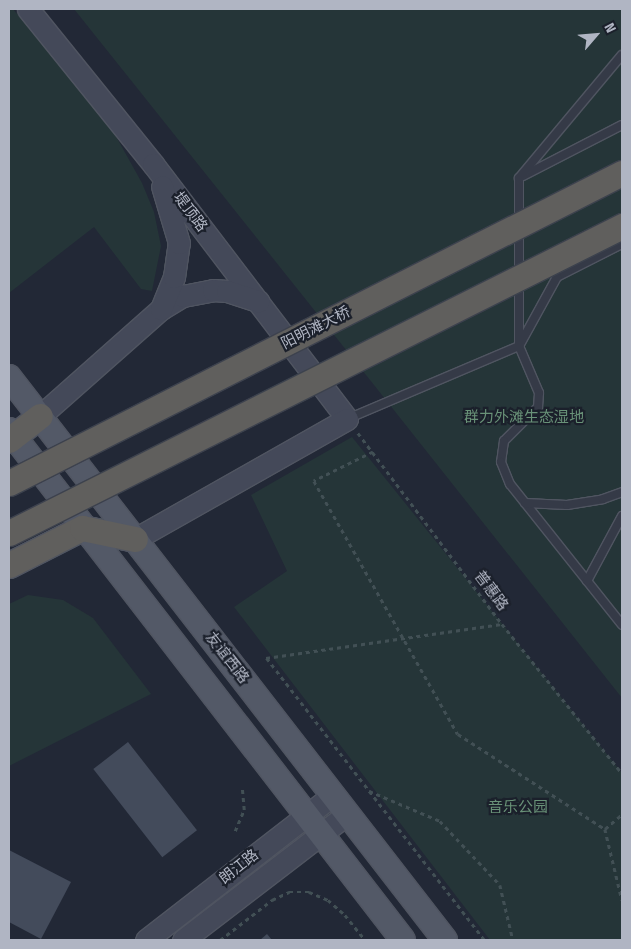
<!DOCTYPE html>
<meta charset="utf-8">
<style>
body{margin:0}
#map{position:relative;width:631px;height:949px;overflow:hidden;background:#222836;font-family:"Fira Sans Condensed","Noto Sans SC",sans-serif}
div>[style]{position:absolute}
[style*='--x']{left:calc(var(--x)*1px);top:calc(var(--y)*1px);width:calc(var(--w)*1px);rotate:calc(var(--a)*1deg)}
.green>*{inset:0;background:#253538}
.building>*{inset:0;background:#434b5b;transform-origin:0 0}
.path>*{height:2.5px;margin-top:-1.25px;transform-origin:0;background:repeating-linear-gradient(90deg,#425055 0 4px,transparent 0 8px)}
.roads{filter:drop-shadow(1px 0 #505561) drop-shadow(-1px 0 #505561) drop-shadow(0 1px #505561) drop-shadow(0 -1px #505561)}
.service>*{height:8px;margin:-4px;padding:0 4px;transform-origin:4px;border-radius:4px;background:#353a47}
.secondary>*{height:21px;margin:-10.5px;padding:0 10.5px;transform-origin:10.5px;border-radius:10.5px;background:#444959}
.primary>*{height:24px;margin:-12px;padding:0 12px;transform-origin:12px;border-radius:12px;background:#535967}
.trunk>*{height:25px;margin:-12.5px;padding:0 12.5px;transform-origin:12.5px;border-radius:12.5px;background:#605f5d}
.bridges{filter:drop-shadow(1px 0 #3d424e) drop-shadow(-1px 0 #3d424e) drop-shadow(0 1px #3d424e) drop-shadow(0 -1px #3d424e)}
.trunk-bridge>*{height:25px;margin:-12.5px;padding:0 12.5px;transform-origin:12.5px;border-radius:12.5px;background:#605f5d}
span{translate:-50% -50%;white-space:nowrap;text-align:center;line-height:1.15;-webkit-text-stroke:4.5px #1b202b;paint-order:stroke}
.street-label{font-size:15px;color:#b0b5c3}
.park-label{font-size:15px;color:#699278}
.frame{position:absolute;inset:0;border:10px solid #b0b5c3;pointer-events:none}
.north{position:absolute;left:571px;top:10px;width:50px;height:50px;-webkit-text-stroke:4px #1b202b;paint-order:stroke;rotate:63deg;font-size:14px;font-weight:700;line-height:20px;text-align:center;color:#b0b5c3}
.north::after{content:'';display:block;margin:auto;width:18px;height:22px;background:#b0b5c3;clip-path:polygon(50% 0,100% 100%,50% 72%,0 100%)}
</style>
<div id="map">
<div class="green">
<div style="clip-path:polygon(9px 9px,13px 9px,113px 131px,142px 183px,154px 212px,161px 246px,152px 291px,141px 289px,94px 227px,9px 293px)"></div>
<div style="clip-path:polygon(74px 9px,622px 9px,622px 698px,374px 385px)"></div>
<div style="clip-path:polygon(352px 437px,622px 773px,622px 940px,490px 940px,234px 607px,287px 571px,251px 495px)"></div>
<div style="clip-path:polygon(28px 595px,63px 600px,93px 618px,151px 694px,9px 766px,9px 604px)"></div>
</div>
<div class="building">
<div style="left:128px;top:742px;width:112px;height:44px;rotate:52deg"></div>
<div style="clip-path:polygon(9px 850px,71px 882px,41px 939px,9px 922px)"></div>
<div style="clip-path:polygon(267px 934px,272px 940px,260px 940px)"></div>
</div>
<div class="path">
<div style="--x:358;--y:433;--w:239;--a:53"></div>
<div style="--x:502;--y:624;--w:191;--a:51.2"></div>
<div style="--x:373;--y:452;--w:66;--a:153.8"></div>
<div style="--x:314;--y:481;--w:291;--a:60.4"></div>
<div style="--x:458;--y:734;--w:175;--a:32.9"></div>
<div style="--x:605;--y:829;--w:73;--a:76.5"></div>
<div style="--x:369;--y:791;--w:77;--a:22.9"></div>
<div style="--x:440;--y:821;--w:88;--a:46.8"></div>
<div style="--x:500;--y:885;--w:57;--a:76.7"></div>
<div style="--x:605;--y:829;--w:23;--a:-41"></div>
<div style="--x:235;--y:831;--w:23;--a:-67"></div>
<div style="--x:244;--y:810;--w:24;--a:-95"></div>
<div style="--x:220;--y:940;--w:66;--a:-37.6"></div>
<div style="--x:272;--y:900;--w:19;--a:-25"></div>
<div style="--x:289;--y:892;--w:20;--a:0"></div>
<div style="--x:309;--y:892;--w:21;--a:23"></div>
<div style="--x:328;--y:900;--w:23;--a:41"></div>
<div style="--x:345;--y:915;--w:32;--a:51"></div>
<div style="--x:484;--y:940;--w:356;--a:-127.7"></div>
<div style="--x:266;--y:658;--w:238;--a:-8.2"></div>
</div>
<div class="roads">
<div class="service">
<div style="--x:523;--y:176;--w:111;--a:-27.3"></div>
<div style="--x:622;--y:244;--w:73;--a:153.1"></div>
<div style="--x:557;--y:277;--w:79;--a:118.8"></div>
<div style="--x:519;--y:346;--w:51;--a:66.9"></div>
<div style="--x:539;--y:393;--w:14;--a:94"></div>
<div style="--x:538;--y:407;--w:48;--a:135"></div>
<div style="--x:504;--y:441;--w:21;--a:98"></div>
<div style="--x:501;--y:462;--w:24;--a:68"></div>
<div style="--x:510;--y:484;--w:180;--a:51.5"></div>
<div style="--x:347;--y:419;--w:187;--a:-23"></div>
<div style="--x:519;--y:346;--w:168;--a:-90"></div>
<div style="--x:519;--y:178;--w:160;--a:-50.1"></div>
<div style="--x:525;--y:503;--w:42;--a:2.7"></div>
<div style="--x:567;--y:505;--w:36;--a:-9"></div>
<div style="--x:603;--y:499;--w:20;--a:-20"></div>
<div style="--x:587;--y:581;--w:74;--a:-61.7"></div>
</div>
<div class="secondary">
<div style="--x:28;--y:9;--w:199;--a:51.1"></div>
<div style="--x:153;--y:164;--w:320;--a:52.7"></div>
<div style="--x:347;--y:419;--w:244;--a:150.5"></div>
<div style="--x:161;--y:309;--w:26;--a:-31"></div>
<div style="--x:183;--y:296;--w:31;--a:-11"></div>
<div style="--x:213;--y:290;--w:14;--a:4"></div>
<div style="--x:227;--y:291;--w:33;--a:18"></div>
<div style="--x:40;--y:416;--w:162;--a:-41.5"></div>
<div style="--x:161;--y:309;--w:35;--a:-68"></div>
<div style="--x:174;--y:277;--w:34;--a:-82"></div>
<div style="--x:179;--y:243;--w:59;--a:-106.6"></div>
<div style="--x:146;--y:940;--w:237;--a:-37.8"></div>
<div style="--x:183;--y:940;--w:207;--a:-37.5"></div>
</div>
<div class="primary">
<div style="--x:9;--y:377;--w:712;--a:52.24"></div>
<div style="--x:9;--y:430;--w:644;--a:52.31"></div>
</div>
<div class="trunk">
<div style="--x:9;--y:440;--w:39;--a:-38"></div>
<div style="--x:9;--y:565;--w:82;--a:-26.9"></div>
<div style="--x:82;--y:528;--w:54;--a:11.7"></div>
</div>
</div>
<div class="bridges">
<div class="trunk-bridge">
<div style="--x:9;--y:483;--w:687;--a:-26.83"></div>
<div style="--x:9;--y:533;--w:686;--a:-26.6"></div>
</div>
</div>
<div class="street-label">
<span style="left:190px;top:212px;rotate:53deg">堤顶路</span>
<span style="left:316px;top:328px;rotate:-27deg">阳明滩大桥</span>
<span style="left:491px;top:591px;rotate:53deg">普惠路</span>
<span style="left:227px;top:658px;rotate:52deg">友谊西路</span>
<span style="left:239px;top:867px;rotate:-38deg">朗江路</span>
</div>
<div class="park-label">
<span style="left:524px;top:418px">群力外滩生态湿地</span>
<span style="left:518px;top:808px">音乐公园</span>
</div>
<div class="frame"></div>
<div class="north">N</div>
</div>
